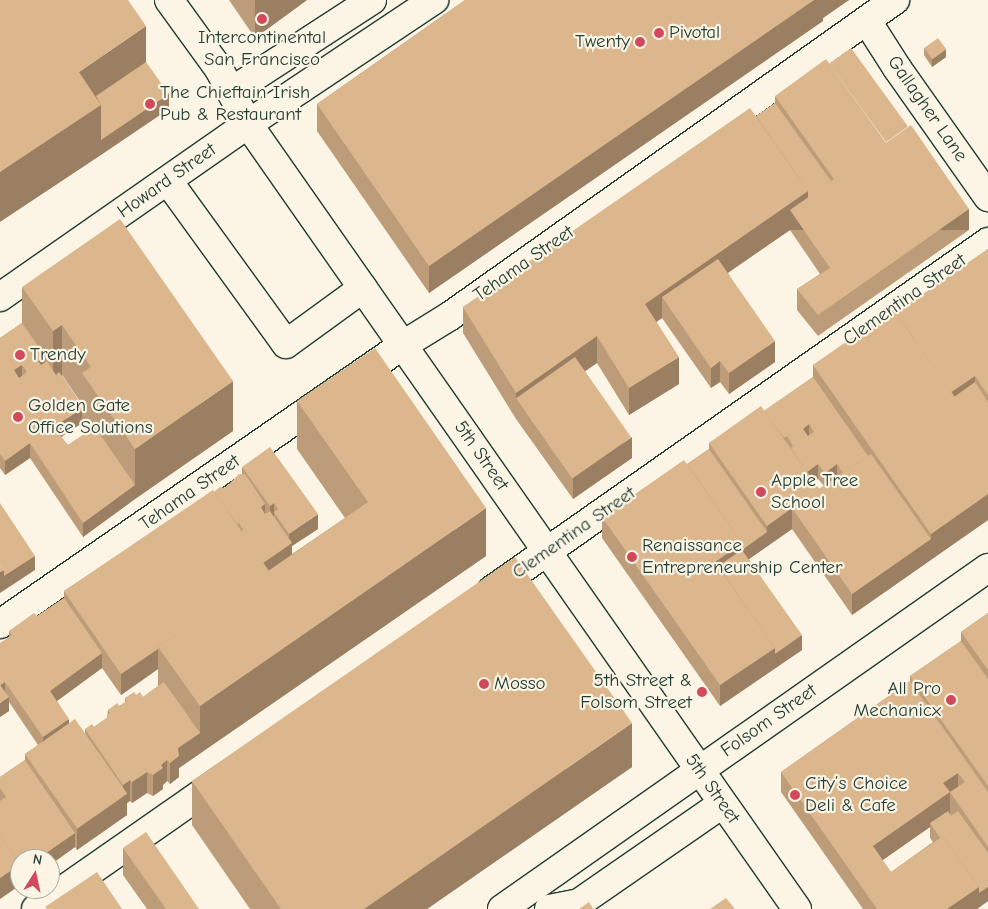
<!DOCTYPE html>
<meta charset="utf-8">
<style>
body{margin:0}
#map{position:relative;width:988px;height:909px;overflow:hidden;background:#fcf5e5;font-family:"Comic Neue",sans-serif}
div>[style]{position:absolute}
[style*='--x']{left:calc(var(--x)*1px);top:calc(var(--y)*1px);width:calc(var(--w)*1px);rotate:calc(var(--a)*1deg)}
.roads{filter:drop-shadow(1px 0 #1f3d34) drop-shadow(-1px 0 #1f3d34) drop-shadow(0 1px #1f3d34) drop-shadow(0 -1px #1f3d34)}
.minor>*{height:28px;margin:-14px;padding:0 14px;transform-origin:14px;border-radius:14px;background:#fcf5e5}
.major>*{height:28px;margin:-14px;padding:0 14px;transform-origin:14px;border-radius:14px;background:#fcf5e5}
.wall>*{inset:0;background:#bd9d79}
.shaded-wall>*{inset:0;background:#9a7f63;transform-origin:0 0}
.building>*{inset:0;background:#dcb68d;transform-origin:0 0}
.dots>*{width:14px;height:14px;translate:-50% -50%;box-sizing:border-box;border:2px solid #fcf5e5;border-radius:50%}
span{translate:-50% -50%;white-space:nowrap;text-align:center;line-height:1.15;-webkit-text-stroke:4.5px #fcf5e5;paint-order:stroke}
.poi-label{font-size:19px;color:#1f3d34}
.left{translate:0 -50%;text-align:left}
.right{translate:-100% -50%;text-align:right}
.street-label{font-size:19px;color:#1f3d34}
.north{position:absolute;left:10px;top:849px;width:50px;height:50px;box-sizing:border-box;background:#fcf5e5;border:1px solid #a4ab9e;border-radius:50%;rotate:10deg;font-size:14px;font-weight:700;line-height:20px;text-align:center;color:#1f3d34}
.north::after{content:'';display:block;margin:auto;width:18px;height:22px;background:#d1495b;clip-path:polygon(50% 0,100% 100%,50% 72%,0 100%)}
</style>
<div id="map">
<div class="roads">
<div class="minor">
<div style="--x:169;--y:0;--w:85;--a:54.1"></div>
<div style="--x:219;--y:69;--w:62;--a:62.2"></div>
<div style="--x:867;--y:21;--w:56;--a:57.4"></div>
<div style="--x:897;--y:68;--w:158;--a:54.8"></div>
<div style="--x:168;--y:181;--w:201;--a:54.1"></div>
<div style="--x:286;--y:344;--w:95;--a:-36"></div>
<div style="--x:492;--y:590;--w:606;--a:-35.05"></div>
<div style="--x:0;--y:624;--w:490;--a:-34.7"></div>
<div style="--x:403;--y:345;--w:55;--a:-31.7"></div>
<div style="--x:450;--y:316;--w:546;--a:-35.38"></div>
<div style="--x:36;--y:909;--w:226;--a:-34.9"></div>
</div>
<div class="major">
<div style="--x:232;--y:91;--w:167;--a:-33"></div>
<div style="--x:248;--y:124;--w:958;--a:55.03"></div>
<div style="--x:0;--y:297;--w:302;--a:-34.9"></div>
<div style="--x:248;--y:124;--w:224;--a:-33.7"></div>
<div style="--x:502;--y:909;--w:594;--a:-35.06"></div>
<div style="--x:549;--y:909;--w:31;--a:-11"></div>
<div style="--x:579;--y:903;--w:174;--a:-34.7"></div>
</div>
</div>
<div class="wall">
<div style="clip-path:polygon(229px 0,307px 0,255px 38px)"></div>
<div style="clip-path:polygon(465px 0,849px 0,823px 18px,823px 21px,429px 293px,317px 131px,317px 104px)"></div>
<div style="clip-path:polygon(924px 48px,946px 57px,932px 67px,924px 55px)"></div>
<div style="clip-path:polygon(775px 96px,969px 230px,818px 336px,797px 310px,797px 289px,820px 274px,790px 230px,728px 273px,775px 362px,729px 394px,720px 382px,711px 388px,662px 318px,656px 322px,679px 384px,629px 415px,597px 363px,585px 371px,632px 458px,573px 499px,516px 419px,463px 333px,463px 307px,756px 116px,775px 103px)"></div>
<div style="clip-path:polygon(evenodd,988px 249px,988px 520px,852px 615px,792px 529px,749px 559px,802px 650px,720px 706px,602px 538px,602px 517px,687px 464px,709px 449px,709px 443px,764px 411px,813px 377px,813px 365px,896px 313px,988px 249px,818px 479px,824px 486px,819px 489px,814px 482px,818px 479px)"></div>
<div style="clip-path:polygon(evenodd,22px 287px,233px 431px,135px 499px,83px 537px,30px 458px,5px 475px,0 468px,0 338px,22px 323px,22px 287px,62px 375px,82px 404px,82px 405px,62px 376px,62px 375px,22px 287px,82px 423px,88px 432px,68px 445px,61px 437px,82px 423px)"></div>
<div style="clip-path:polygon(evenodd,297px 401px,486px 556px,179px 768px,179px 777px,170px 784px,167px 781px,163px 785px,163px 789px,153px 796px,147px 793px,132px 803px,130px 801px,127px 803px,127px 815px,77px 850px,75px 847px,50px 865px,50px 859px,20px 859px,20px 885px,0 899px,0 777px,25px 760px,25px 754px,38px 745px,9px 702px,9px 711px,0 717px,9px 638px,9px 631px,37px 616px,64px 598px,64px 591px,214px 492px,225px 488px,242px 474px,242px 467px,318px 529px,292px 546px,292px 554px,345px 518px,297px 449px,297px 401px,102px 668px,121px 695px,158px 669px,158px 686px,143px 697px,136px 695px,125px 698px,125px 703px,119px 706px,108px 710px,107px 718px,94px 727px,85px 729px,85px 734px,69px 723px,57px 701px,102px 668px)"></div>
<div style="clip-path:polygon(evenodd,988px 613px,988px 901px,977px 909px,863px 909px,781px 792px,781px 772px,910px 681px,910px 676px,961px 641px,961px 632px,988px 613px,930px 827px,930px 838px,933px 842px,891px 872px,882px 860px,930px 827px)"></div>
<div style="clip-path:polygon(632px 767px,427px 909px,250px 909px,192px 825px,192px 781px)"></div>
<div style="clip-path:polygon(123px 848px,199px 909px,147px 909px,123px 875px)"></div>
</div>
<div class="shaded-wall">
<div style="clip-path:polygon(255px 0,307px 0,255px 38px)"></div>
<div style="clip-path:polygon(814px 0,849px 0,823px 18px,823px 21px,429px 293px,429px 266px)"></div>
<div style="clip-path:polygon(146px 26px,146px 76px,169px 94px,169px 109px,101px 155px,0 222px,0 172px,79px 72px)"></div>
<div style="clip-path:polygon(946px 49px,946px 57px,932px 67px,932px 59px)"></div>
<div style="clip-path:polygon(808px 191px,808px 203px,790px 210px,790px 230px,672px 311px,662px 297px,662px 318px,645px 330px,645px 304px)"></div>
<div style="left:969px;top:209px;width:21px;height:184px;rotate:90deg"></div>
<div style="clip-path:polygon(62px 325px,62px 375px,53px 381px,53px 331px)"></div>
<div style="clip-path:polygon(597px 336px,597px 363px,526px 412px,516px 398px,516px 393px)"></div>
<div style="clip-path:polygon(775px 341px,775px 362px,729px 394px,729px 373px)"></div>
<div style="clip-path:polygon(45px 356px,45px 371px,38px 361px)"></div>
<div style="clip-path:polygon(679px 357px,679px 384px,629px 415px,629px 388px)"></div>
<div style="clip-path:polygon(720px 361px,720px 382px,711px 388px,711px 368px)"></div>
<div style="clip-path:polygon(22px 365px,22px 380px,14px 385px,14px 370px)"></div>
<div style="clip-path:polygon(975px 376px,975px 397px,956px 410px,949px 394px)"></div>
<div style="clip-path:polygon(233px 381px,233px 431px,135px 499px,83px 537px,83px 523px,135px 485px,135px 449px)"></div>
<div style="clip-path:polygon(82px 409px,82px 423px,53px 442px,53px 427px)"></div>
<div style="clip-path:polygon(809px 424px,809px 439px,803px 429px)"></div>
<div style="clip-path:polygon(632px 437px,632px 458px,573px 499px,573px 478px)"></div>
<div style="clip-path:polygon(30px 443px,30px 458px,5px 475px,5px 461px)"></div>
<div style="clip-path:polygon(818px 464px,818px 479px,804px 488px,804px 474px)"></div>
<div style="clip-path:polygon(837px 464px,837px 479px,825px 487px,825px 473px)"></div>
<div style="clip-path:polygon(988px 494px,988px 520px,852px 615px,852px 594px,931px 539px,931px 534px)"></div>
<div style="clip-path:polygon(274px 503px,274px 517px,270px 520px,270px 506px)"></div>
<div style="clip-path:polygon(265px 504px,265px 518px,261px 507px)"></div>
<div style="clip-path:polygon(486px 508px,486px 556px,179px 768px,179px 777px,170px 784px,170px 763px,178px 748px,200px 733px,200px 706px)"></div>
<div style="clip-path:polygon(792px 508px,792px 529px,722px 578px,715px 562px,742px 543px,767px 532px,767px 526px)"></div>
<div style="clip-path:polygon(318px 514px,318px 529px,292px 546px,292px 557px,268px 574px,260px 565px,289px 545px,289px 534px)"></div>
<div style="clip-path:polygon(35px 556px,35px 570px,0 593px,0 572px,4px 570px)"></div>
<div style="clip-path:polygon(802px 635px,802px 650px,720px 706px,720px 685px,775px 648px)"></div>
<div style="clip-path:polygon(158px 649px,158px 669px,121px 695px,121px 674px)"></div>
<div style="clip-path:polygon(102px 653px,102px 668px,50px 706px,50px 691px)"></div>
<div style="clip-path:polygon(5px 682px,5px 696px,0 685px)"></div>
<div style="clip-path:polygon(9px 697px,9px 711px,0 717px,0 703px)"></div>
<div style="clip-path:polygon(69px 719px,69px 733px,43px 751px,43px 737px)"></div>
<div style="clip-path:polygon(632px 723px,632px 767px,427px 909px,364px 909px)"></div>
<div style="clip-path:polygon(167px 760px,167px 781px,163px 785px,163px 789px,153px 796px,153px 775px,161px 765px)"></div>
<div style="clip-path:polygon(147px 772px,147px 793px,132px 803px,132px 782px)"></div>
<div style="clip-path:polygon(958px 773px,958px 793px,950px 792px,950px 813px,932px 826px,930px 823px,930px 827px,873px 867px,873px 846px,943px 783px)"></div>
<div style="clip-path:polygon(130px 780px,130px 801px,127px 803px,127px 815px,77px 850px,77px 829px,123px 797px,123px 785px)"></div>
<div style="clip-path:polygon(75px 833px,75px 847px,50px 865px,50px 859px,44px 859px,46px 853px)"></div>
<div style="clip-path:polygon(20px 865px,20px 885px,0 899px,0 878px)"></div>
<div style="clip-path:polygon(979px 887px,988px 887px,988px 901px,977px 909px,947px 909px)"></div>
</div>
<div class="building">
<div style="clip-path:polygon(0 0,128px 0,146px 26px,79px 72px,101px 105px,0 172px)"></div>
<div style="clip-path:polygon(465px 0,814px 0,429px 266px,317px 104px)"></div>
<div style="left:938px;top:38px;width:14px;height:17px;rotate:54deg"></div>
<div style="left:851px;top:48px;width:97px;height:27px;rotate:54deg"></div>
<div style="clip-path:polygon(826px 59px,886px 143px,911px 125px,969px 209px,818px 315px,797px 289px,830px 268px,790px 210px,834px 179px,775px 96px)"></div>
<div style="clip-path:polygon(146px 62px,169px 94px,101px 140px,101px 105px,96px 96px)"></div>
<div style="clip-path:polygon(775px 103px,831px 181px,808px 198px,808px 191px,756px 116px)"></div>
<div style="clip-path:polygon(750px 108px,808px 191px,645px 304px,679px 357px,629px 388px,597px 336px,516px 393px,463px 307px)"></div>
<div style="clip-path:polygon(120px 219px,233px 381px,135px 449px,82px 373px,91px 367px,62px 325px,53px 331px,22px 287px)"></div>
<div style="clip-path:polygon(988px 249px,988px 395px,975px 376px,951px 392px,896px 313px)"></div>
<div style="clip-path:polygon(718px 259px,775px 341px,729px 373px,720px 361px,711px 368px,662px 297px)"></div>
<div style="clip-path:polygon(893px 309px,988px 444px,988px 494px,931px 534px,813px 365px)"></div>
<div style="clip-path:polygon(evenodd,22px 323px,45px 356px,38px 361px,41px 365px,47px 361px,56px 375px,59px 372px,82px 405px,82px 409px,53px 427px,68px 445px,95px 427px,135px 485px,83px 523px,30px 443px,5px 461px,0 454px,0 338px,22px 323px,22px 365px,27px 372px,19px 378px,14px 370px,22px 365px)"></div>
<div style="clip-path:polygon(375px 348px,486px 508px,200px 706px,158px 647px,368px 502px,297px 401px)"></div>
<div style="left:575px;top:357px;width:98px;height:72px;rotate:55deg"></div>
<div style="clip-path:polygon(evenodd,813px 377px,868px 456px,843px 473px,837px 464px,825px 473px,818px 464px,807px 472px,791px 448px,793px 446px,787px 436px,784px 438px,764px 411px,813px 377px,809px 424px,814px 432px,808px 436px,803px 429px,809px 424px)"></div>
<div style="clip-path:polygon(975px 382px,988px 402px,988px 445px,954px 397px)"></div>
<div style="clip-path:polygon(761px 406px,819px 489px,871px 454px,931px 539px,852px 594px,792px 508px,767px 526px,709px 443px)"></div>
<div style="clip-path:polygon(270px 447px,318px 514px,289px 534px,274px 512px,278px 509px,274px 503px,270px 506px,242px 467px)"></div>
<div style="clip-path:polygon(709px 449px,767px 532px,742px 550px,742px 543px,687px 464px)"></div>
<div style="clip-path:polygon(684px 460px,742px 543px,715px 562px,775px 648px,720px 685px,602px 517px)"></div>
<div style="clip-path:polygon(239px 474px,245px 474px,265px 504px,261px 507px,265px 514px,270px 511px,292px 543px,263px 563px,241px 531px,243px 530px,239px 523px,237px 524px,214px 492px,220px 487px,225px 488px)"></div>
<div style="clip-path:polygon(213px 490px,269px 571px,158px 647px,158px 649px,121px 674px,64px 591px)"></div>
<div style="clip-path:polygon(0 503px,35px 556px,4px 576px,4px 570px,0 564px)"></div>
<div style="clip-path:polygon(742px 550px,802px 635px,775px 654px,775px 648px,718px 566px)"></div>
<div style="clip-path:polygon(515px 557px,632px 723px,364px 909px,281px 909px,192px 781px)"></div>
<div style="clip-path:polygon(0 564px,4px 570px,0 572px)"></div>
<div style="clip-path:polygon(64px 598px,102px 653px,50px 691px,69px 719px,43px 737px,5px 682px,0 685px,9px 697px,0 703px,0 643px,12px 635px,9px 631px,34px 613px,37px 616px)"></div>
<div style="clip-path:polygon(988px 613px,988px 670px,961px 632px)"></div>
<div style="clip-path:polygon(961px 641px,988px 679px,988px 786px,910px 676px)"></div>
<div style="clip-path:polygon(910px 681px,988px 792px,988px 847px,950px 792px,965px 782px,958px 773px,943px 783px,950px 792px,873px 846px,891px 872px,943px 836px,979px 887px,947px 909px,877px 909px,781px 772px)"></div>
<div style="clip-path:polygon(164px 682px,200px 733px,178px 748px,179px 756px,170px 763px,167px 760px,161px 765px,163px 768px,153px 775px,147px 772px,132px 782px,130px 780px,123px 785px,85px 729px,92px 724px,94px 727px,108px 717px,107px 715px,110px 713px,108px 710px,117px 703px,119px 706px,127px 701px,125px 698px,134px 692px,136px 695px,140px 692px,143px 697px)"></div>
<div style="left:75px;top:719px;width:91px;height:61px;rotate:55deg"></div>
<div style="clip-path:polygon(25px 760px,75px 833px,46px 853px,47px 857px,44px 859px,20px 859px,20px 864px,0 836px,0 801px,6px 797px,0 788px,0 777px)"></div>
<div style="clip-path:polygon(948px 811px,951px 816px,958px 811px,988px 853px,988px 887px,979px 893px,979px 887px,943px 836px,940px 838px,930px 823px)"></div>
<div style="clip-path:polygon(146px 832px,199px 909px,166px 909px,123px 848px)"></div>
<div style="clip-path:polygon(0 836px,20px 864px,0 878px)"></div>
<div style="clip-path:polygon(97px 872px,122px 909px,47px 909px,45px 907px)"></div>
<div style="clip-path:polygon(726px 898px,735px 909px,710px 909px)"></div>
<div style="clip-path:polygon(589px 902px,593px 909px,579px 909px)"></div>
</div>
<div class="dots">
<div style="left:262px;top:19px;background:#d1495b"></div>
<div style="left:659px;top:33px;background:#d1495b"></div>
<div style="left:640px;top:42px;background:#d1495b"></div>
<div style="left:150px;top:104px;background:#d1495b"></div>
<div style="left:20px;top:355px;background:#d1495b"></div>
<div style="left:18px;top:417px;background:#d1495b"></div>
<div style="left:761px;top:492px;background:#d1495b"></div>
<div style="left:632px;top:557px;background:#d1495b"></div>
<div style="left:484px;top:684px;background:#d1495b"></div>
<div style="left:702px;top:692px;background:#d1495b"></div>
<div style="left:951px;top:700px;background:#d1495b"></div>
<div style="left:795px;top:795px;background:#d1495b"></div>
</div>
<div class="poi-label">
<span class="left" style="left:669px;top:33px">Pivotal</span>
<span style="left:262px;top:49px">Intercontinental<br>San Francisco</span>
<span class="right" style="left:630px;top:42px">Twenty</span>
<span class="left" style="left:160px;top:104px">The Chieftain Irish<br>Pub &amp; Restaurant</span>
<span class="left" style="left:30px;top:355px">Trendy</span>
<span class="left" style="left:28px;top:417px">Golden Gate<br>Office Solutions</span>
<span class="left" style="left:771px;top:492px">Apple Tree<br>School</span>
<span class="left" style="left:642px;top:557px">Renaissance<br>Entrepreneurship Center</span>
<span class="right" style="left:692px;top:692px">5th Street &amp;<br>Folsom Street</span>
<span class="left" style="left:494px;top:684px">Mosso</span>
<span class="right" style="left:941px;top:700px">All Pro<br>Mechanicx</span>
<span class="left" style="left:805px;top:795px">City’s Choice<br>Deli &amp; Cafe</span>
</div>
<div class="street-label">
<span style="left:927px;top:109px;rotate:55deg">Gallagher Lane</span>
<span style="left:167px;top:181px;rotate:-35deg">Howard Street</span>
<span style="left:524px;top:264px;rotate:-35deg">Tehama Street</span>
<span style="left:905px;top:300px;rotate:-35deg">Clementina Street</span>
<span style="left:481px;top:456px;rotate:55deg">5th Street</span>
<span style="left:190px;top:493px;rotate:-35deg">Tehama Street</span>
<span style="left:574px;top:533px;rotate:-35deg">Clementina Street</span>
<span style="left:769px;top:721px;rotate:-35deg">Folsom Street</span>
<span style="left:712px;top:789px;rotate:55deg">5th Street</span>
</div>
<div class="north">N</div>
</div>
